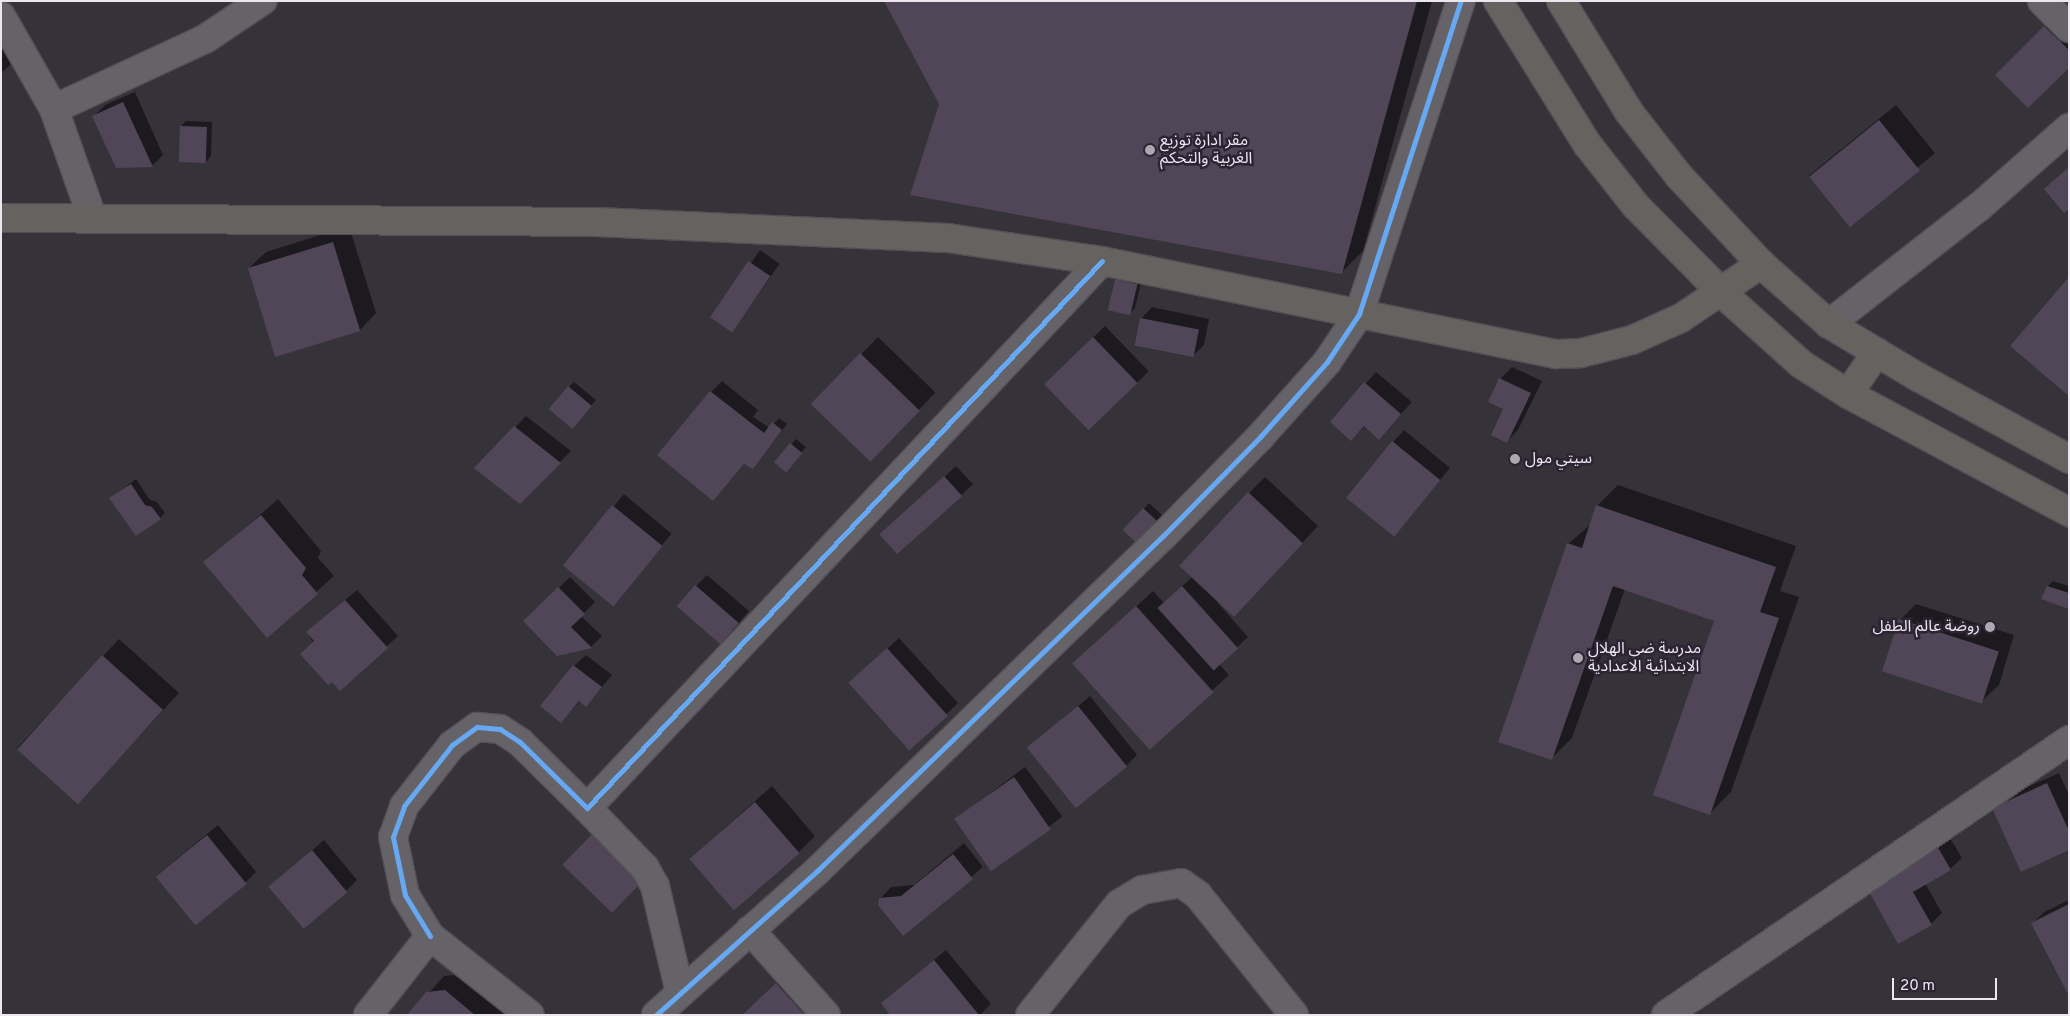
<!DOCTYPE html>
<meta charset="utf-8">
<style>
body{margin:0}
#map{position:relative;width:2070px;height:1016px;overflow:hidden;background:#36323a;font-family:Overpass,"Noto Sans Arabic",sans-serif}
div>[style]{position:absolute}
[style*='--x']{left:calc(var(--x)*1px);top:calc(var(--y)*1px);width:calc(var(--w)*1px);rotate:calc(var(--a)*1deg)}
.shadow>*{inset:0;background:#0007;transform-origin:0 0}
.building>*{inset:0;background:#504657;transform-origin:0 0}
.roads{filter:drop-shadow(1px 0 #534f56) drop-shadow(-1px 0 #534f56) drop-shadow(0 1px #534f56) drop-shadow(0 -1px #534f56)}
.minor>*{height:28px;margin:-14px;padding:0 14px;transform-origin:14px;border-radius:14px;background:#656268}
.major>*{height:28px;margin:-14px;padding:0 14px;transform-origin:14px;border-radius:14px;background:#65625f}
.cycleway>*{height:5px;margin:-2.5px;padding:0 2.5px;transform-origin:2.5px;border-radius:2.5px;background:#66a8f1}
.dots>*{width:14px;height:14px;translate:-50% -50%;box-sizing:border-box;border:2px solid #2c2433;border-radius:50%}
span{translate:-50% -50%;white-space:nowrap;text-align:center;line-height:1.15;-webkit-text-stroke:5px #2c2433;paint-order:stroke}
.poi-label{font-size:16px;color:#ebe6f0}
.left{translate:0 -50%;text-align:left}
.right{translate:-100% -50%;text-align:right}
.frame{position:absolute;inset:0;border:2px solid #ebe6f0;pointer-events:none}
.scale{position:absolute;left:1892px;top:978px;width:105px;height:22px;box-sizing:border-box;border:2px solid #ebe6f0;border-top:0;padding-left:6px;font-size:15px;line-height:18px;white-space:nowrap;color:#ebe6f0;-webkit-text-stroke:4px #2c2433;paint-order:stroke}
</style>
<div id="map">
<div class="shadow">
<div style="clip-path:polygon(885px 1px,1432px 1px,1363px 251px,1342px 272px)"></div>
<div style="clip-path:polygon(2056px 16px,2069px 28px,2069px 66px,1997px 75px)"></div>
<div style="clip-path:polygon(1px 26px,16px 60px,1px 73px)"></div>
<div style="clip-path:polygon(135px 92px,163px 155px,152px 166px,117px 166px,94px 116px,105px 105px)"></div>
<div style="left:1896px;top:105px;width:62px;height:112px;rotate:51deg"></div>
<div style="clip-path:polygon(186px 121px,212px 122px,211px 156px,206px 162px,181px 126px)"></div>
<div style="clip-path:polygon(349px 226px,376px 313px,360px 330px,249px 268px,266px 252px)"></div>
<div style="left:760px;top:250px;width:24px;height:83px;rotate:35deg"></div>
<div style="clip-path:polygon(1121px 274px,1142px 279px,1135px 308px,1130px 314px,1116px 279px)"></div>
<div style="clip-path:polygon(1152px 307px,1209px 319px,1204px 345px,1193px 356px,1141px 319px)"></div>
<div style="left:1105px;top:326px;width:63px;height:83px;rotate:46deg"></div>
<div style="left:878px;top:337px;width:80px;height:94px;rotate:44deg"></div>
<div style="clip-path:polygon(1512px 367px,1542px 381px,1518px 430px,1507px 441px,1505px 409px,1489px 401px,1500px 379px)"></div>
<div style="clip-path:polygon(1376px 372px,1412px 402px,1379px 438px,1365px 426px,1351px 440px,1331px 422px)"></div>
<div style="clip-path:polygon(722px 381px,758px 410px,753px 417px,770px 428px,779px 418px,787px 424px,758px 462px,753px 467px,746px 462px,713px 499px,711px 392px)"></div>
<div style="clip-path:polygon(574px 382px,596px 400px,578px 422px,569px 387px)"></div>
<div style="clip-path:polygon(526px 416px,571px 451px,520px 502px,476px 468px)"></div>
<div style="clip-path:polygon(1404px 430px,1450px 468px,1394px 535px,1393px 442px)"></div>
<div style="clip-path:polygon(796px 439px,806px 447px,789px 466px,775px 462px)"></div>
<div style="left:956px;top:466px;width:25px;height:102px;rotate:47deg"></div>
<div style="clip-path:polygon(1265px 477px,1318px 526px,1250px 599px,1217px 602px,1248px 637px,1219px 664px,1229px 675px,1149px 748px,1073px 664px,1153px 591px,1164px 603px,1192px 577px,1249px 493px)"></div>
<div style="clip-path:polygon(136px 479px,150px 500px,157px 502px,165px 513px,160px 518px,111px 498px)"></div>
<div style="clip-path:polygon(1618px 485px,1796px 546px,1780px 591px,1799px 597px,1731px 792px,1710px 813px,1715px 620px,1625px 589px,1572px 738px,1551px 759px,1568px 544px,1592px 523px,1597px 506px)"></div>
<div style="left:624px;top:494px;width:62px;height:93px;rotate:40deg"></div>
<div style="clip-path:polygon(278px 499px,321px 551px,318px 558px,334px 576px,267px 636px,205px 563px)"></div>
<div style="left:1149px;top:503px;width:19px;height:37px;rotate:43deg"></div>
<div style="clip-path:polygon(707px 575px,749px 611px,732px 631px,696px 586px)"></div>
<div style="clip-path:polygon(570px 577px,595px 602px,581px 616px,602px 636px,591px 647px,558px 654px,525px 621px)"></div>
<div style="clip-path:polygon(2053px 581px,2069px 586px,2069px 608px,2048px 586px)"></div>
<div style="clip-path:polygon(357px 590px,398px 636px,340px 689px,307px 632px)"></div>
<div style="clip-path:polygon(1916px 604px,2014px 635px,1999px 685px,1982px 701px,1900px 620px)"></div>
<div style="clip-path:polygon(899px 638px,958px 703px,911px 748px,862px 672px)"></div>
<div style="clip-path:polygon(119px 639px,179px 693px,93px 786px,17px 748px)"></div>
<div style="clip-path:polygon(586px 655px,612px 675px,586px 706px,580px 701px,561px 722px,574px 666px)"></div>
<div style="clip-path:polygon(1090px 696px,1137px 755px,1126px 766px,1029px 748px)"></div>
<div style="left:1025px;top:767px;width:62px;height:87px;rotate:53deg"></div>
<div style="clip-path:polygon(2059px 773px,2069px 795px,2069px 849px,1993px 808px,2005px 797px)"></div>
<div style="clip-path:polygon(772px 786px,815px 836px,799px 852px,690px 859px)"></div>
<div style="clip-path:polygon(218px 825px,256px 872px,245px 883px,156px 876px)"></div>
<div style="clip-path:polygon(1949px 836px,1962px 858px,1950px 869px,1925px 883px,1942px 913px,1931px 924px,1867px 887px)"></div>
<div style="clip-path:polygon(324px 840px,357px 880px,346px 891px,270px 887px)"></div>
<div style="clip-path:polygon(964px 843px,983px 867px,903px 934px,880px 899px,891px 887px,914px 885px)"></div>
<div style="clip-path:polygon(2069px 900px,2069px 994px,2033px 923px,2044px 912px)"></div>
<div style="clip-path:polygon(946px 950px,991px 1004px,980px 1015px,892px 1015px,882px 1003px)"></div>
<div style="clip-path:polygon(794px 968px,836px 1015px,742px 1015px)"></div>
<div style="clip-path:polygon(462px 974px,511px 1015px,409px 1015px,444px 976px)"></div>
</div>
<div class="building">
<div style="clip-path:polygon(884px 1px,1417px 1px,1342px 274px,910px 195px,939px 104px)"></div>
<div style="clip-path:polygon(2044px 26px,2069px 50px,2069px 68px,2028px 108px,1995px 75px)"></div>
<div style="clip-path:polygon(123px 102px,153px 167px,116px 168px,92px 116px)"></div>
<div style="left:1879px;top:120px;width:65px;height:90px;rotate:51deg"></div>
<div style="left:180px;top:126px;width:27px;height:36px;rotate:2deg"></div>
<div style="clip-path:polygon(2069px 167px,2069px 209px,2064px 213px,2044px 189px)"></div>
<div style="left:333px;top:242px;width:93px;height:89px;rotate:73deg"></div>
<div style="left:748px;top:261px;width:27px;height:68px;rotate:34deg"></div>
<div style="clip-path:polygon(2069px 277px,2069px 396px,2010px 346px)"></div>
<div style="left:1115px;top:279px;width:23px;height:32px;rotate:13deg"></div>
<div style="left:1140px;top:318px;width:60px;height:28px;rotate:11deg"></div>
<div style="left:1093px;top:337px;width:64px;height:68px;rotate:46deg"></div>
<div style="left:860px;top:353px;width:83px;height:71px;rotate:44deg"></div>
<div style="clip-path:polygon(1499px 378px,1531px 393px,1507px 443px,1491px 435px,1503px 409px,1488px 402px)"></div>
<div style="clip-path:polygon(1364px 382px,1401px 414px,1379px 440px,1364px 426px,1351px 441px,1330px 422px)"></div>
<div style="left:568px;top:386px;width:31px;height:30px;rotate:40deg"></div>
<div style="clip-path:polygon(710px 391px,764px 433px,772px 422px,782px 430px,753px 469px,744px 464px,713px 501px,657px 455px)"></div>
<div style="clip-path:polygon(514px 426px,561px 463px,520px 504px,474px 468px)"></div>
<div style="left:1392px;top:441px;width:62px;height:73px;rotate:39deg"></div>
<div style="left:790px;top:443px;width:16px;height:25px;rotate:40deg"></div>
<div style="left:944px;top:476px;width:27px;height:87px;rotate:48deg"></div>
<div style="clip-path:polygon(131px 484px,145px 505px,152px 507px,161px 519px,136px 536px,109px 498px)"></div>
<div style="left:1248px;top:492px;width:75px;height:101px;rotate:43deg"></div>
<div style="left:612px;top:505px;width:65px;height:78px;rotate:39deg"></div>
<div style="clip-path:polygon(1596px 505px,1776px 567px,1760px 612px,1779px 618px,1710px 815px,1653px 795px,1714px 621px,1613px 586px,1552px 760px,1498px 742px,1567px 543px,1582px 548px)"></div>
<div style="left:1143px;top:508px;width:21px;height:30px;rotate:43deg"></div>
<div style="clip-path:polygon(261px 515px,306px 568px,302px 575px,318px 594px,267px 638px,203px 562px)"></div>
<div style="left:695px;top:585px;width:58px;height:28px;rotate:41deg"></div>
<div style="left:1182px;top:586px;width:84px;height:33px;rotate:48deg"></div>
<div style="clip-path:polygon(2047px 586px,2069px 593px,2069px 609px,2041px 599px)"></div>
<div style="clip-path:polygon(558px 587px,585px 614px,571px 627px,592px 648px,557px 656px,523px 621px)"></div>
<div style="clip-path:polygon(345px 600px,388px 648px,340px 691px,332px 682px,328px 685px,300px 654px,314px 641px,306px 632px)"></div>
<div style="left:1136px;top:606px;width:116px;height:86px;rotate:48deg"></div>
<div style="left:1899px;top:619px;width:105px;height:55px;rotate:18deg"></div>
<div style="left:887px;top:648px;width:91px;height:52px;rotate:48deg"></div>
<div style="left:102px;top:655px;width:82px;height:127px;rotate:42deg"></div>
<div style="clip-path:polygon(573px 665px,602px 687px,586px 707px,579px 701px,561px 723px,540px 706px)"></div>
<div style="left:1078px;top:706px;width:78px;height:66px;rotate:51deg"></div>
<div style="left:1014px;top:777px;width:64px;height:73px;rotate:55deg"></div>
<div style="clip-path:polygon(2047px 783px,2069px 831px,2069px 850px,2021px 872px,1992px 808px)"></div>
<div style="left:755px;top:802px;width:68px;height:87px;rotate:49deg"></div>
<div style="left:595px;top:831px;width:69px;height:47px;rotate:44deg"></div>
<div style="left:207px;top:835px;width:63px;height:66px;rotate:51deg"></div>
<div style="clip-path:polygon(1937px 846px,1951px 870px,1913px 892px,1932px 925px,1898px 944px,1866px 886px)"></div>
<div style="left:312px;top:850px;width:55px;height:57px;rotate:50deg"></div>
<div style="clip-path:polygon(953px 854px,973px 879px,903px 936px,878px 905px,879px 898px,901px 896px)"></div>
<div style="clip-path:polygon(2069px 904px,2069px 996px,2031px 923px)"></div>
<div style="clip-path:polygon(934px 960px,979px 1015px,890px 1015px,881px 1003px)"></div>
<div style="clip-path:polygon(776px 983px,805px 1015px,742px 1015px)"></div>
<div style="clip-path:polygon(445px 990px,475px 1015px,407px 1015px,426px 992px)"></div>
</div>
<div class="roads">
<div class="minor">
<div style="--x:2042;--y:1;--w:38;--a:45"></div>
<div style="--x:1;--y:16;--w:107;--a:60.3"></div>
<div style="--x:54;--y:109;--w:114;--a:70.6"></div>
<div style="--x:54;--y:109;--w:166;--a:-24.9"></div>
<div style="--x:205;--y:39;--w:69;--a:-33.7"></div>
<div style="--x:1829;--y:324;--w:190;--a:-38"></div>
<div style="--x:1979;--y:207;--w:120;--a:-41.3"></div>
<div style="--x:587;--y:808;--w:83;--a:46"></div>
<div style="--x:645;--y:868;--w:21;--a:61"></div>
<div style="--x:655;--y:886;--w:110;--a:76.8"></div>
<div style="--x:750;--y:930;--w:114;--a:48.2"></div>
<div style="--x:430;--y:936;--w:48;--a:-121.4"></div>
<div style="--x:405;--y:895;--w:59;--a:-101.7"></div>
<div style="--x:393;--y:837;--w:33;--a:-70"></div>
<div style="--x:404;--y:806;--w:78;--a:-51.8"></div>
<div style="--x:452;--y:745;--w:31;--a:-36"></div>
<div style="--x:477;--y:727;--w:23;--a:5"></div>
<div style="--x:500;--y:729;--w:24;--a:33"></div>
<div style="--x:520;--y:742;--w:94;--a:44.6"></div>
<div style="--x:587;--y:808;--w:751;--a:-46.73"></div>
<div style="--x:368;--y:1015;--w:100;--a:-51.9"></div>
<div style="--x:430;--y:936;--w:127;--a:38.3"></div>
<div style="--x:656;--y:1015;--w:217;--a:-41.8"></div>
<div style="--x:818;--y:870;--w:480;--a:-44.1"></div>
<div style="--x:1163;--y:536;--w:139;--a:-45.6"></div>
<div style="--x:1260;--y:437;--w:101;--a:-48.2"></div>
<div style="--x:1327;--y:362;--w:58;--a:-56.3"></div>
<div style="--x:1359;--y:314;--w:329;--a:-72"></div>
<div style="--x:1030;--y:1015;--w:142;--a:-51.3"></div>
<div style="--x:1119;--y:904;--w:27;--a:-31"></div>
<div style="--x:1142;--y:890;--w:40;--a:-10"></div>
<div style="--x:1181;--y:883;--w:21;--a:35"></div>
<div style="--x:1198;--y:895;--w:154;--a:51.3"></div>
<div style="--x:1666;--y:1015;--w:488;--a:-34.3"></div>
</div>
<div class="major">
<div style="--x:1498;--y:1;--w:168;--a:58.1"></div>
<div style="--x:1587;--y:144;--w:79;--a:51.7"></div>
<div style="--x:1636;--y:206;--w:122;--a:45.3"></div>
<div style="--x:1722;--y:293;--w:106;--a:41.9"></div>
<div style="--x:1801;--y:364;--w:56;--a:32.6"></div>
<div style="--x:1848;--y:394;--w:251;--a:28.1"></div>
<div style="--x:1561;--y:1;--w:130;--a:58.5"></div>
<div style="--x:1629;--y:112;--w:81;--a:52"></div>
<div style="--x:1679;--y:176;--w:120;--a:47"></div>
<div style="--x:1761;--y:264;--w:91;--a:41.4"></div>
<div style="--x:1829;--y:324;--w:104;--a:30.8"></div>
<div style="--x:1918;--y:377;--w:172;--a:28.5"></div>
<div style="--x:1;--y:218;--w:596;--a:0.38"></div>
<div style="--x:597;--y:222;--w:351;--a:2.6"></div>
<div style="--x:948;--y:238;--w:156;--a:8.5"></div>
<div style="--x:1102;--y:261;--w:464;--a:11.6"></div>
<div style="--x:1557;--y:354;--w:24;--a:-2"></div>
<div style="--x:1581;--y:353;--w:53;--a:-14.3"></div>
<div style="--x:1632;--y:340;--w:54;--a:-24.2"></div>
<div style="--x:1681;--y:318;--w:97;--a:-34"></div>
<div style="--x:1848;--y:394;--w:51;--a:-55.4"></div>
</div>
</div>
<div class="cycleway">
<div style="--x:430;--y:936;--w:48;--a:-121.4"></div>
<div style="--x:405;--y:895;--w:59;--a:-101.7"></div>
<div style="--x:393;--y:837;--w:33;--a:-70"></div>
<div style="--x:404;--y:806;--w:78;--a:-51.8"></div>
<div style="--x:452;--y:745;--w:31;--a:-36"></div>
<div style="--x:477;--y:727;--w:23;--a:5"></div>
<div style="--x:500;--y:729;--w:24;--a:33"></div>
<div style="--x:520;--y:742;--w:94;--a:44.6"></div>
<div style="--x:587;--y:808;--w:751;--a:-46.73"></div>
<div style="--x:656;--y:1015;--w:217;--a:-41.8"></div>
<div style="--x:818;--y:870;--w:480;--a:-44.1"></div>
<div style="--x:1163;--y:536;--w:139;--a:-45.6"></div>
<div style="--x:1260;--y:437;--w:101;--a:-48.2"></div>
<div style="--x:1327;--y:362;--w:58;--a:-56.3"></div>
<div style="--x:1359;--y:314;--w:329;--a:-72"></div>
</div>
<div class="dots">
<div style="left:1150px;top:150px;background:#aca7b0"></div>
<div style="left:1515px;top:459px;background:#aca7b0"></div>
<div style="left:1990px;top:627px;background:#aca7b0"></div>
<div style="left:1578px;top:658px;background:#aca7b0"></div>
</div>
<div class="poi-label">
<span class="left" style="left:1160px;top:150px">مقر ادارة توزيع<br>الغربية والتحكم</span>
<span class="left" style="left:1525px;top:459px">سيتي مول</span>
<span class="right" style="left:1980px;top:627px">روضة عالم الطفل</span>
<span class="left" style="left:1588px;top:658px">مدرسة ضي الهلال<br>الابتدائية الاعدادية</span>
</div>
<div class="frame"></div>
<div class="scale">20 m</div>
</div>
